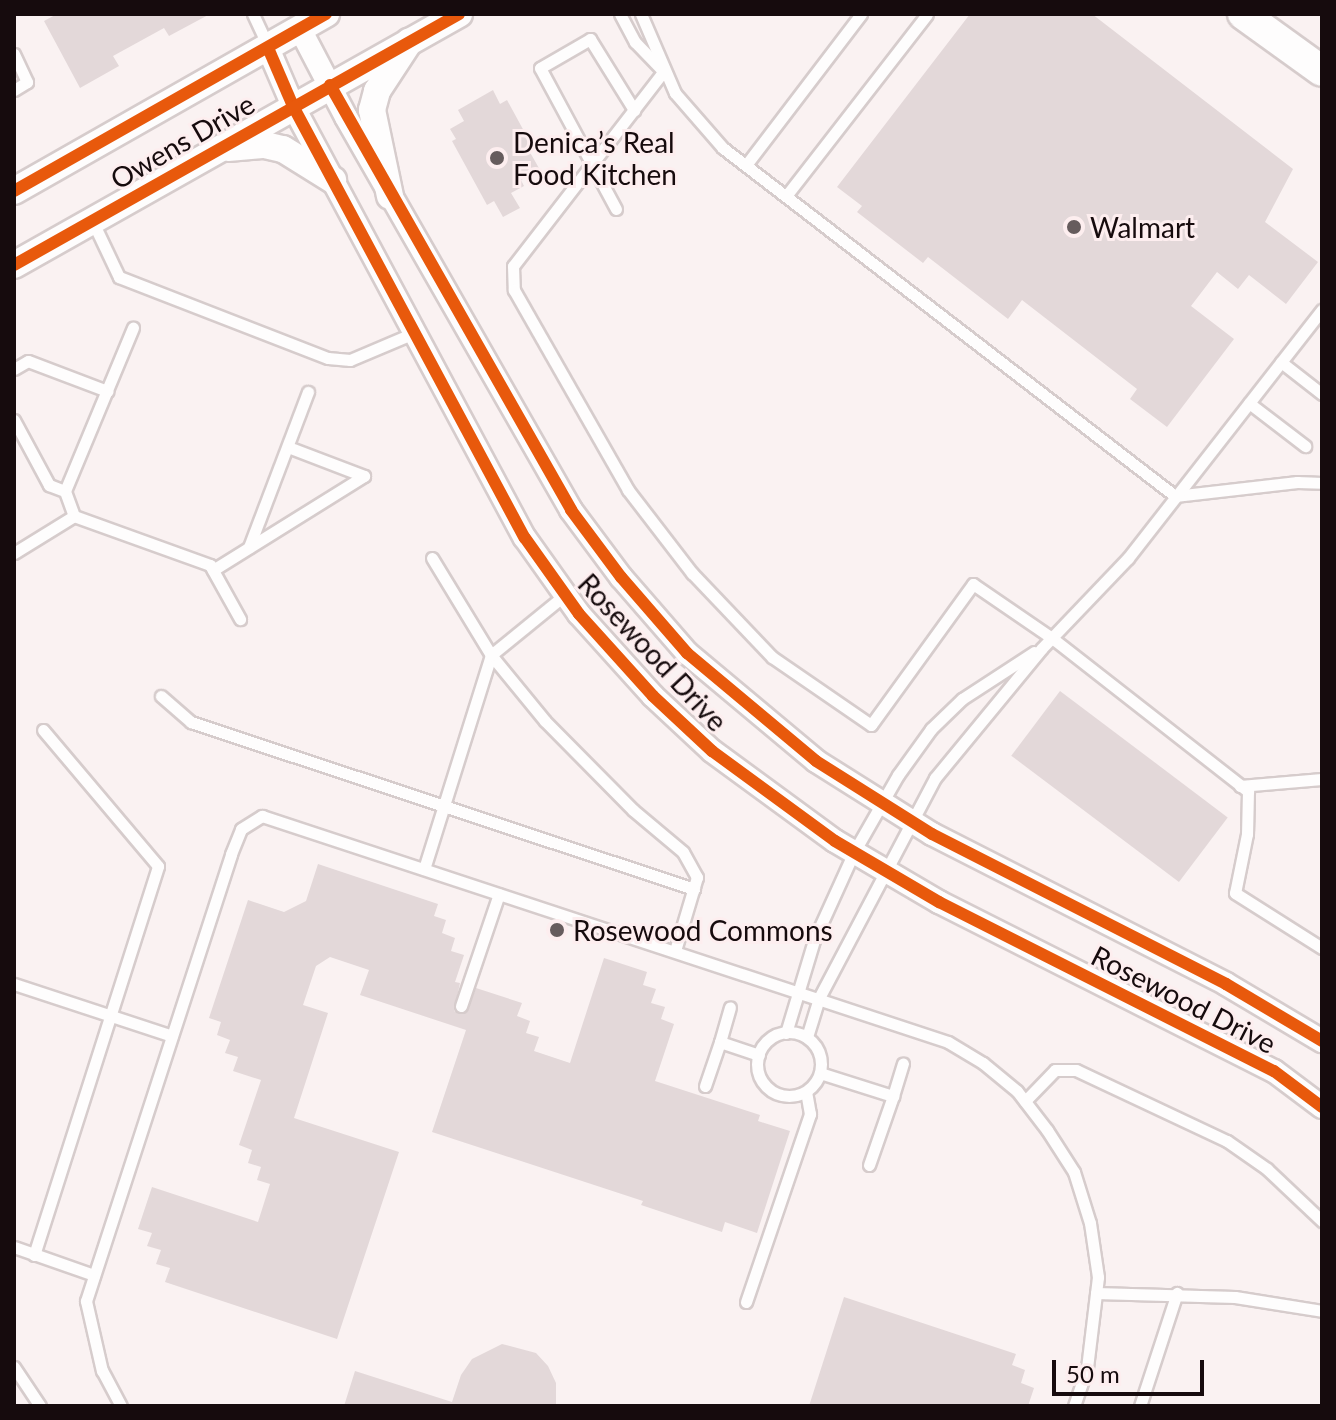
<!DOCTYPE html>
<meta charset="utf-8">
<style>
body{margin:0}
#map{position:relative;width:1336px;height:1420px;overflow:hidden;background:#faf2f2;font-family:Lato,sans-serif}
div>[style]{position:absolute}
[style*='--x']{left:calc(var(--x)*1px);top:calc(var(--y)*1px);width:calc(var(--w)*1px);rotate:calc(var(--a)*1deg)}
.building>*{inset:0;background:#e3d8d9;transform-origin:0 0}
.roads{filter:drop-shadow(2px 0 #d6cccc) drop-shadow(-2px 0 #d6cccc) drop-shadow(0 2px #d6cccc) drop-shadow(0 -2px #d6cccc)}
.service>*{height:11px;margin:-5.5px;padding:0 5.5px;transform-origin:5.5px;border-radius:5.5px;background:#fefdfd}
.service>.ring{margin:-5.5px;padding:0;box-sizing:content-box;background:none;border:11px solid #fefdfd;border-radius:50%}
.minor>*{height:22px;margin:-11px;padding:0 11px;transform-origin:11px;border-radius:11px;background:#fefdfd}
.tertiary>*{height:26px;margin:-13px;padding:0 13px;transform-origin:13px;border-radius:13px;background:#fefdfd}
.secondary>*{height:30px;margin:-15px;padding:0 15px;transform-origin:15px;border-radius:15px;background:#fefdfd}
.cycleway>*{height:12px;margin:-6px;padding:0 6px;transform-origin:6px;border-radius:6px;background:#e8590c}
.dots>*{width:22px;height:22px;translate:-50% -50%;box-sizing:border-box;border:4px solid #fdeeef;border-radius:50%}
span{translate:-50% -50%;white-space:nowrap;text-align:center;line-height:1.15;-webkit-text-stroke:6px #fdeeef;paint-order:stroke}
.street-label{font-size:28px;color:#160b0d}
.poi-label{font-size:28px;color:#160b0d}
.left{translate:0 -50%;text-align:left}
.frame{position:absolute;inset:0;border:16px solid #160b0d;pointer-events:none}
.scale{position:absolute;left:1052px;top:1360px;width:152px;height:36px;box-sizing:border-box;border:4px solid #160b0d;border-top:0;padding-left:10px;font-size:24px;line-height:28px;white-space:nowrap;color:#160b0d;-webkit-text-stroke:6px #fdeeef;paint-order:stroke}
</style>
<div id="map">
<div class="building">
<div style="clip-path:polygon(57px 14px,210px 14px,169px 36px,164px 28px,113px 56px,119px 66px,80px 88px,44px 21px)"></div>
<div style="clip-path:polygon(970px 14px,1092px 14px,1293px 169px,1265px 222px,1318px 262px,1286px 304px,1249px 275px,1238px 289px,1217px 272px,1191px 306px,1234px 339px,1167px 427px,1130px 399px,1137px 389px,1022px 300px,1008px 319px,928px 257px,923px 263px,857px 212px,862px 206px,837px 187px)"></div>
<div style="clip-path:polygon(493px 90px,500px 104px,507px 100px,531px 144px,527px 147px,540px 170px,521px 180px,524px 186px,511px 193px,520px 208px,503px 217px,494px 201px,487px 205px,452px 141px,456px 139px,450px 129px,464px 121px,458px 110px)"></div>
<div style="left:1060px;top:691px;width:210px;height:81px;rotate:37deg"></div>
<div style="clip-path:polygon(318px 864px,438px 904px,434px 916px,446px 920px,442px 933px,455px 938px,451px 951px,464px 955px,455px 982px,460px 983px,454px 1011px,459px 1014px,467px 1012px,476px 988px,522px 1003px,517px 1016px,530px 1021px,526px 1033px,539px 1037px,534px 1051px,570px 1063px,604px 958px,647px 972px,643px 985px,656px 989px,651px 1003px,665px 1007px,661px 1019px,674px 1024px,655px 1081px,760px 1115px,758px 1121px,790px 1131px,757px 1233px,725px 1222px,722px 1232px,641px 1205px,643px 1201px,432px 1132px,466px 1030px,360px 995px,369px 970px,330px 957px,316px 966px,303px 1005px,328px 1013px,294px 1118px,399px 1152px,337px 1339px,165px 1282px,170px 1268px,156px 1264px,161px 1250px,147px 1246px,152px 1233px,138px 1229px,152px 1187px,258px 1222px,270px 1184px,257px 1180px,261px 1167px,248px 1163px,252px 1150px,239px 1145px,261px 1080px,233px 1071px,238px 1057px,225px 1053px,230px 1040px,217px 1035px,221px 1022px,209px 1018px,248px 900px,284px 912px,306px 901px)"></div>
<div style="clip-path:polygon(844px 1297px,1016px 1354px,1012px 1365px,1025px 1370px,1021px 1383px,1034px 1388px,1028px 1406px,809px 1406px)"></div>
<div style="clip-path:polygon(502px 1344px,536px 1353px,548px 1366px,556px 1383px,556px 1406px,344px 1406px,355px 1371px,452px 1402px,461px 1375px,472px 1359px)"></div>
</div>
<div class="roads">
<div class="service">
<div style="--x:253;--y:14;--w:35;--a:65"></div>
<div style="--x:620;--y:14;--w:32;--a:62"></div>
<div style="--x:635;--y:42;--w:40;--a:46"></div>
<div style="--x:641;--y:14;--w:86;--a:66.7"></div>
<div style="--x:675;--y:93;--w:73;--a:48.9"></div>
<div style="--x:723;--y:148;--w:570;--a:37.59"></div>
<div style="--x:1175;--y:496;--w:123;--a:-6.5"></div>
<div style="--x:1297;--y:482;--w:25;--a:2"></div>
<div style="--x:14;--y:54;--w:31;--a:65"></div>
<div style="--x:27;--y:82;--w:15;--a:148"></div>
<div style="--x:663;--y:72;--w:245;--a:127.7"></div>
<div style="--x:513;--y:266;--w:24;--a:88"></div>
<div style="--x:514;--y:290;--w:230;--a:60.3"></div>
<div style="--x:628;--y:490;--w:105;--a:52.4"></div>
<div style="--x:692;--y:573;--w:116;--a:46.4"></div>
<div style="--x:772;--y:657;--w:120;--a:34.5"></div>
<div style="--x:871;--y:725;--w:174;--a:-54.1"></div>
<div style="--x:973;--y:584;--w:96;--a:34.4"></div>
<div style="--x:1052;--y:638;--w:249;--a:38"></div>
<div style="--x:1248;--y:791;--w:43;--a:91.3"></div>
<div style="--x:1247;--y:834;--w:60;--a:101.5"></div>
<div style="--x:1235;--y:893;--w:103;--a:32.3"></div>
<div style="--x:746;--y:165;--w:190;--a:-52.7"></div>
<div style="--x:786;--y:196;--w:230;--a:-52.2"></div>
<div style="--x:616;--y:209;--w:160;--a:-118.3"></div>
<div style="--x:540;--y:68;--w:58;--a:-30.1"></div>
<div style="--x:590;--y:39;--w:84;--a:58.2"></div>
<div style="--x:92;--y:220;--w:63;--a:64.7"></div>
<div style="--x:119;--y:277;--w:224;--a:21.2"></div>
<div style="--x:328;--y:358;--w:22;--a:5"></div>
<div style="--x:350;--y:360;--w:69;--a:-22.9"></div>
<div style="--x:1281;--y:362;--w:52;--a:38"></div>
<div style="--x:14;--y:369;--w:16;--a:-30"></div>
<div style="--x:28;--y:361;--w:85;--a:20.8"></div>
<div style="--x:1249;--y:403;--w:71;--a:37.5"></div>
<div style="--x:14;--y:420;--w:74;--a:61.7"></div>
<div style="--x:49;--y:485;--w:17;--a:21"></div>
<div style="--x:74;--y:516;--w:27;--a:-110"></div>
<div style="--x:65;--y:491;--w:177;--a:-67.4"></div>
<div style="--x:249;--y:547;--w:166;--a:-69.2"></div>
<div style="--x:14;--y:553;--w:70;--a:-31.7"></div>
<div style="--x:74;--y:516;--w:145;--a:19.8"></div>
<div style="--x:210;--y:565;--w:62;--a:60.9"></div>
<div style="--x:432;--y:558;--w:114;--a:58.7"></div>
<div style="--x:491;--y:655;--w:85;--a:50.7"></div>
<div style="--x:545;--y:721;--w:125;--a:45.3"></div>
<div style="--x:633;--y:810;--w:65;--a:40"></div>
<div style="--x:683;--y:852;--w:29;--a:61"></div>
<div style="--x:697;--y:877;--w:77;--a:106.6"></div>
<div style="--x:213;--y:570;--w:178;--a:-31.9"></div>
<div style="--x:364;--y:476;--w:81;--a:-159.1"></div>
<div style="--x:161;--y:696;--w:40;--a:41"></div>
<div style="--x:191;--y:722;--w:530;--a:18.37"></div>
<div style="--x:1240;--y:786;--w:82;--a:-4.9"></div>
<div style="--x:424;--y:869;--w:224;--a:-72.6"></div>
<div style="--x:491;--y:655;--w:97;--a:-39.1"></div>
<div style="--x:14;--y:984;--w:166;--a:18.2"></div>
<div style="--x:461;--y:1006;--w:118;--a:-71.3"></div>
<div class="ring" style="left:757px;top:1032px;width:53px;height:53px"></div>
<div style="--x:786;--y:1033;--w:97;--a:-73.2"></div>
<div style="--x:814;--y:940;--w:97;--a:-65.6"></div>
<div style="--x:854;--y:852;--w:89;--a:-60.3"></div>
<div style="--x:898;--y:775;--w:57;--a:-54.3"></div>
<div style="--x:931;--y:729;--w:43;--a:-44.1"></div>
<div style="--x:962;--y:699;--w:86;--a:-33.1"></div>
<div style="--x:807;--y:1037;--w:41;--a:-72.9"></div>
<div style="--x:819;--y:998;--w:249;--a:-62.2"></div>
<div style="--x:935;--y:778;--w:168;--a:-50.5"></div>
<div style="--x:1042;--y:648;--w:124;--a:-46.3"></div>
<div style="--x:1128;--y:558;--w:315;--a:-52"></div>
<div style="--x:720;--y:1042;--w:36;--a:-74"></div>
<div style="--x:820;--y:1073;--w:77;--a:17.5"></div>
<div style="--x:893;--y:1096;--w:73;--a:109.2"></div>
<div style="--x:705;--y:1086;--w:46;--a:-71.2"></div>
<div style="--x:720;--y:1042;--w:41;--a:18.4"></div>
<div style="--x:893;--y:1096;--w:34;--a:-73"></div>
<div style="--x:1025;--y:1101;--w:43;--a:-45.9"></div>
<div style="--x:1055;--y:1070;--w:21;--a:0"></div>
<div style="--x:1076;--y:1070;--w:167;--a:25.2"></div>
<div style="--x:1227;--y:1141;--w:49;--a:35"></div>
<div style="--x:1267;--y:1169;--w:76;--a:43.4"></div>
<div style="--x:14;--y:1247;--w:85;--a:19.3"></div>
<div style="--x:34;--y:1255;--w:408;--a:-72.3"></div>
<div style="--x:158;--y:866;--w:178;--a:-130.2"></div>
<div style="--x:1096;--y:1293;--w:139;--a:1.6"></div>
<div style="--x:1235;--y:1297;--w:88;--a:9.1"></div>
<div style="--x:746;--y:1302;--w:199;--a:-71.2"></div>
<div style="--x:810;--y:1114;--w:22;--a:-100"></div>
<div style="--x:14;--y:1367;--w:47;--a:56.3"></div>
<div style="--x:121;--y:1406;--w:40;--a:-118"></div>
<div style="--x:102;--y:1371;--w:72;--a:-102.9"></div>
<div style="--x:86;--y:1301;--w:470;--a:-72"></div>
<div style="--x:231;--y:854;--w:27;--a:-68"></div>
<div style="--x:241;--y:829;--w:25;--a:-32"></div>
<div style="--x:262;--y:816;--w:722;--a:18.23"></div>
<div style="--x:948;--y:1042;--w:41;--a:31"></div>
<div style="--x:983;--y:1063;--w:44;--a:39.5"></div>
<div style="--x:1017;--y:1091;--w:49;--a:52.4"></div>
<div style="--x:1047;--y:1130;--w:50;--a:57.3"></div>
<div style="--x:1074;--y:1172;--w:53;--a:72.6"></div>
<div style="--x:1090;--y:1223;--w:55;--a:81.6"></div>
<div style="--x:1098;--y:1277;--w:92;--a:96.9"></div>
<div style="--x:1087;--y:1368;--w:40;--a:108.9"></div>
<div style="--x:1140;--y:1406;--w:119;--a:-71.9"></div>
</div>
<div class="minor">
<div style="--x:300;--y:29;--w:99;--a:62.4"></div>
<div style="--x:346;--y:117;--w:453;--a:60.2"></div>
<div style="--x:571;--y:510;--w:84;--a:53.3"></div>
<div style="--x:621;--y:577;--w:101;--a:49"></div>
<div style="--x:687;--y:653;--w:168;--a:39.9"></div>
<div style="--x:816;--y:761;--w:137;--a:32.2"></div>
<div style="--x:932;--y:834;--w:330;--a:27"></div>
<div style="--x:1226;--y:984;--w:112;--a:30.7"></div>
<div style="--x:268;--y:48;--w:63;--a:66.7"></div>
<div style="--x:293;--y:106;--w:490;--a:61.8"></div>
<div style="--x:525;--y:538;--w:93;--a:54.6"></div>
<div style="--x:579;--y:614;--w:110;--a:47.9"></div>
<div style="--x:653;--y:696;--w:81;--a:43"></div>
<div style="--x:712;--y:751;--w:152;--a:36.2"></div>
<div style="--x:835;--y:841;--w:121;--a:30.4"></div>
<div style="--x:939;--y:902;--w:375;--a:26.8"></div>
<div style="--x:1274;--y:1071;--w:60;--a:36.9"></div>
</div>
<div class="tertiary">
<div style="--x:228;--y:148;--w:37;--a:-5"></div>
<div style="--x:265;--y:145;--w:18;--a:13"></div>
<div style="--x:283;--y:149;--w:59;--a:31.8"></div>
<div style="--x:14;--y:191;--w:359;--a:-29.6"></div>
<div style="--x:390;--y:196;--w:88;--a:-101.8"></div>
<div style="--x:372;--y:110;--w:20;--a:-75"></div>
<div style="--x:377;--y:91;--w:59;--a:-56.9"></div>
<div style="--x:14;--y:265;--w:511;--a:-29.42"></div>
</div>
<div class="secondary">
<div style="--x:1243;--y:14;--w:97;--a:35.8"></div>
</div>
</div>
<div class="cycleway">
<div style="--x:268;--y:48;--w:63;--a:66.7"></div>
<div style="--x:293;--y:106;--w:490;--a:61.8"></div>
<div style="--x:525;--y:538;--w:93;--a:54.6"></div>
<div style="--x:579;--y:614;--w:110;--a:47.9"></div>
<div style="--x:653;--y:696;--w:81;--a:43"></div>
<div style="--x:712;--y:751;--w:152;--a:36.2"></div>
<div style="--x:835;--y:841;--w:121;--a:30.4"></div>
<div style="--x:939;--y:902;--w:375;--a:26.8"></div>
<div style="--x:1274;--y:1071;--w:60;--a:36.9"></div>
<div style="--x:330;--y:85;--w:489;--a:60.4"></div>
<div style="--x:571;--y:510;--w:84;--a:53.3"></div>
<div style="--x:621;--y:577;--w:101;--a:49"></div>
<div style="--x:687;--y:653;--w:168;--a:39.9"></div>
<div style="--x:816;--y:761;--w:137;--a:32.2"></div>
<div style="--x:932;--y:834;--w:330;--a:27"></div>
<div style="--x:1226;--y:984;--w:112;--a:30.7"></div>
<div style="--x:14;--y:191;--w:359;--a:-29.6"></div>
<div style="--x:14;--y:265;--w:511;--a:-29.42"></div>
</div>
<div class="dots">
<div style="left:497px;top:158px;background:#665c5d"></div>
<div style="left:1074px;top:227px;background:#665c5d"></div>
<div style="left:557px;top:930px;background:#665c5d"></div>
</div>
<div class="street-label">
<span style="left:182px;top:141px;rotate:-30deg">Owens Drive</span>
<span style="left:653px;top:652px;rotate:47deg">Rosewood Drive</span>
<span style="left:1184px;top:999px;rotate:27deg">Rosewood Drive</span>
</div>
<div class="poi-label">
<span class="left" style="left:513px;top:158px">Denica’s Real<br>Food Kitchen</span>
<span class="left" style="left:1090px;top:227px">Walmart</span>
<span class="left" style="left:573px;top:930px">Rosewood Commons</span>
</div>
<div class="frame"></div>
<div class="scale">50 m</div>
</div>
